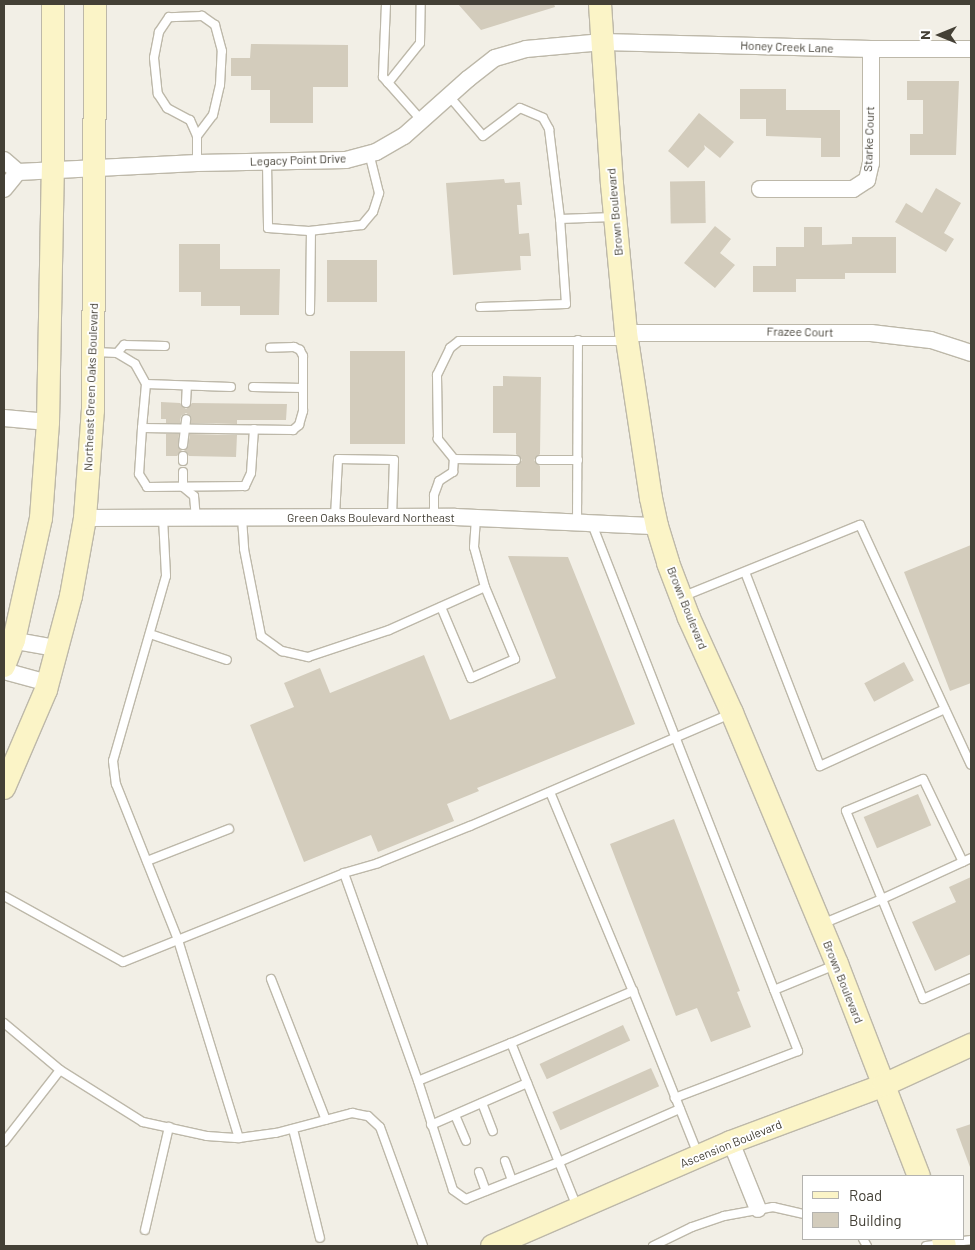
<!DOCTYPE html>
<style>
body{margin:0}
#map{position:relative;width:975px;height:1250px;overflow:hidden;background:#f2efe6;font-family:Barlow,sans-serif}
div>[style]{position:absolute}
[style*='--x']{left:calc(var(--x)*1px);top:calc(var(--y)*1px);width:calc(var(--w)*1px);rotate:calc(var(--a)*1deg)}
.building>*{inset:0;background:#d3ccbc;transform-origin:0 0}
.roads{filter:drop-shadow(1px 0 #bdb8a9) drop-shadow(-1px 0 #bdb8a9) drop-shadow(0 1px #bdb8a9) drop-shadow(0 -1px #bdb8a9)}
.lane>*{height:8px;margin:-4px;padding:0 4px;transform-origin:4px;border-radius:4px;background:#fff}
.street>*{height:16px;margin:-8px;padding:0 8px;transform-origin:8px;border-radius:8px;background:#fff}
.secondary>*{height:22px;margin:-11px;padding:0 11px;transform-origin:11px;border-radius:11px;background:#fbf4c7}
span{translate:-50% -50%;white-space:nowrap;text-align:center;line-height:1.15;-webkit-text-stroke:4px #fff;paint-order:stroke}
.street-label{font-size:12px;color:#444036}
.frame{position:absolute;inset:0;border:5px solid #444036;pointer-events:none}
.legend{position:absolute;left:802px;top:1175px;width:162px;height:65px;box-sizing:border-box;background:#fff;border:1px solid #b4b3af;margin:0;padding:6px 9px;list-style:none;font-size:15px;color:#444036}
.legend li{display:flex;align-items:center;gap:10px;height:25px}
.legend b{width:25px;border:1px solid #b4b3af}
.north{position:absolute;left:915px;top:10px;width:50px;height:50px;-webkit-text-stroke:4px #fff;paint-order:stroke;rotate:270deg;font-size:14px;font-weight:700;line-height:20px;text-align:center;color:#444036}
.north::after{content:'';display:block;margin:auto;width:18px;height:22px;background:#444036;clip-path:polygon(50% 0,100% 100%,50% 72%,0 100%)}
</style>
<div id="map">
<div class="building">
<div style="clip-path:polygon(458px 4px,554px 4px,555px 7px,481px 30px)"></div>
<div style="clip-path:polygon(251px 44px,348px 45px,348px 87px,313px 87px,313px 123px,270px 123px,270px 90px,251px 90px,251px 76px,231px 76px,231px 58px,250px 58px)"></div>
<div style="clip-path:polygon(907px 81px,959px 81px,956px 155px,910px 155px,910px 134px,923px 134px,923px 100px,907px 100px)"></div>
<div style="clip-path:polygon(740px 89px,786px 89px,786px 110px,840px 110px,840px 157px,821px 157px,821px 138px,766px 136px,766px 119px,740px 119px)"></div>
<div style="clip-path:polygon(699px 113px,734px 142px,720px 158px,704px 145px,705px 149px,688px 168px,668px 151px)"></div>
<div style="clip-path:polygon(504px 179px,505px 183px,520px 182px,522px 205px,517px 205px,519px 234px,529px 233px,531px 256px,520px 256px,521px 270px,453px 275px,446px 183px)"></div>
<div style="left:705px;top:181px;width:42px;height:35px;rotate:89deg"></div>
<div style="clip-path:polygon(936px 188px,961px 203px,944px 233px,954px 239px,946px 252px,895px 222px,906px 203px,922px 213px)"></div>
<div style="clip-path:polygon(715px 226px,731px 239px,720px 253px,735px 265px,715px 288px,684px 263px)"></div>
<div style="clip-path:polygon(804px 227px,822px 227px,822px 245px,852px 244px,852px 237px,896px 237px,896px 273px,845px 273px,845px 279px,796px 279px,796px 292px,753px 292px,753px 266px,776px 266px,776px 247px,804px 247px)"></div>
<div style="clip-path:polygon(179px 244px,220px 244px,220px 269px,280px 269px,279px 315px,240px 315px,240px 306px,201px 306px,201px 292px,179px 292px)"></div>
<div style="left:327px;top:260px;width:50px;height:42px"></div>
<div style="left:350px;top:351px;width:55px;height:93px"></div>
<div style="clip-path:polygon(503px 376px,541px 377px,540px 454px,534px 460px,540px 466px,540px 487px,516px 487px,516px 466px,522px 460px,516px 454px,516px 433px,493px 433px,493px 386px,503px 386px)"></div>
<div style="clip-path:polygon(161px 402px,180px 403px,186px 409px,192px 403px,287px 404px,286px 420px,237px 420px,237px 424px,191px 423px,191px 416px,186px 413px,181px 416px,180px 423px,166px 423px,166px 419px,161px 419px)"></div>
<div style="clip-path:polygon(166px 434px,179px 434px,178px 447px,182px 451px,177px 456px,166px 456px)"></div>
<div style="clip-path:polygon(190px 434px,237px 435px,236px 457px,189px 456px,184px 450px,188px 446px)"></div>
<div style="clip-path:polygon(971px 545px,971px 683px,950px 691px,904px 572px)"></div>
<div style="clip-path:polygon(508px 556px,568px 557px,635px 724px,477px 788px,479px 791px,447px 804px,454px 821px,378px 852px,371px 835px,304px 862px,250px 725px,294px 707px,284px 683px,320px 668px,330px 693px,424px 655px,450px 720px,556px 678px)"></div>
<div style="left:904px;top:662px;width:21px;height:45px;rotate:62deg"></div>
<div style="left:918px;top:794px;width:34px;height:59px;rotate:67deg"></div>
<div style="clip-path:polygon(674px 819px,740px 991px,737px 992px,751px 1027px,711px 1042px,697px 1008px,676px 1016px,610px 844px)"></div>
<div style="clip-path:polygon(971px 877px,971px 954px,935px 971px,912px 922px,956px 902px,949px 887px)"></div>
<div style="left:623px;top:1025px;width:17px;height:92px;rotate:65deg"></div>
<div style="left:651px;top:1068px;width:20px;height:108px;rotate:66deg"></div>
<div style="clip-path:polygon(971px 1124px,971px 1167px,970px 1167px,956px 1129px)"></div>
</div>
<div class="roads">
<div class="lane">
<div style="--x:386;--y:4;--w:73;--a:92.4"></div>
<div style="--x:383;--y:77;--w:59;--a:48.4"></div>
<div style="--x:388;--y:83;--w:51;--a:-51.3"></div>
<div style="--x:420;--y:43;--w:39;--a:-89"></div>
<div style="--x:449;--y:96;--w:52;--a:49.6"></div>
<div style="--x:483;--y:136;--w:46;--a:-37.1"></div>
<div style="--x:520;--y:108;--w:25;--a:23"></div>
<div style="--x:543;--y:118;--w:13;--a:61"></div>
<div style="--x:549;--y:129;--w:91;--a:83"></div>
<div style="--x:560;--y:219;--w:53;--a:-2.2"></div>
<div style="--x:197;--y:136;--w:26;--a:-53"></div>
<div style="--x:213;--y:115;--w:31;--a:-77"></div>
<div style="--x:220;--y:85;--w:34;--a:-87"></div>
<div style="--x:222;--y:51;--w:27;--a:-105"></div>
<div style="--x:215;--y:25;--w:16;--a:-145"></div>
<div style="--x:202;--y:16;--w:33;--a:178"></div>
<div style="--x:169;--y:17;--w:18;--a:124"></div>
<div style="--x:159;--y:32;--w:26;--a:101"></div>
<div style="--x:154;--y:58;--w:36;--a:84"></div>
<div style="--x:158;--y:94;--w:17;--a:57"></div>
<div style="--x:167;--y:108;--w:26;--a:28"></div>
<div style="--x:190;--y:120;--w:17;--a:66"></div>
<div style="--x:197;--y:136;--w:27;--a:90"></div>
<div style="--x:267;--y:162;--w:66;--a:89.1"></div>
<div style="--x:268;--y:228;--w:41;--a:4.2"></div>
<div style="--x:309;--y:231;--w:53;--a:-6.5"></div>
<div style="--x:362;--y:225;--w:17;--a:-50"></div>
<div style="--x:373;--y:212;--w:20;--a:-72"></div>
<div style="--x:379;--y:193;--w:41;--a:-104"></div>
<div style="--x:480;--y:307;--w:86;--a:-2"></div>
<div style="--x:566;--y:304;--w:85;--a:-94"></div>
<div style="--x:310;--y:311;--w:80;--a:-89.3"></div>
<div style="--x:96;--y:352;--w:21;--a:3"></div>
<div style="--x:117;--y:353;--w:21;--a:31"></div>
<div style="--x:135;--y:364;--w:23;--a:61"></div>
<div style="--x:146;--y:384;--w:44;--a:95.2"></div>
<div style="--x:142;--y:428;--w:151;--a:0.8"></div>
<div style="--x:293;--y:430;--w:8;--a:-40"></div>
<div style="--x:299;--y:425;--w:15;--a:-74"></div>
<div style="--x:303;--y:411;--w:55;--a:-90"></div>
<div style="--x:303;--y:356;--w:7;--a:-117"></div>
<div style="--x:300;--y:350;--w:7;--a:-153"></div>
<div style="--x:294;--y:347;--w:24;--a:178"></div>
<div style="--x:117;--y:353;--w:11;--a:-49"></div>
<div style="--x:124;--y:345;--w:41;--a:1.4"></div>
<div style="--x:146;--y:384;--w:85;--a:2"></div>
<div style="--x:253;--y:387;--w:50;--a:1.1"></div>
<div style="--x:186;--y:403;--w:17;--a:-87"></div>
<div style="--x:142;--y:428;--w:46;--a:93.7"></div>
<div style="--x:139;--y:474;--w:15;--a:58"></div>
<div style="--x:147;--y:487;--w:98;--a:-0.6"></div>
<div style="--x:245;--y:486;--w:14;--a:-65"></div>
<div style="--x:251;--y:473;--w:44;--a:-86.1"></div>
<div style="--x:183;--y:445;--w:26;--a:-83"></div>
<div style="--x:183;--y:456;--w:5;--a:90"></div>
<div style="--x:454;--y:459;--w:62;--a:0.9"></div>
<div style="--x:540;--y:460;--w:38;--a:0"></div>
<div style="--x:183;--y:472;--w:15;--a:90"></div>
<div style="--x:183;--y:487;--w:14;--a:39"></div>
<div style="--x:194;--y:496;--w:21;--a:85"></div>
<div style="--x:335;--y:517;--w:58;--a:-87"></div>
<div style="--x:338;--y:459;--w:56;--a:1"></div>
<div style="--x:394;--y:460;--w:57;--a:92"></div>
<div style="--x:434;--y:517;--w:22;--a:-90"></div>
<div style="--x:434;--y:495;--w:15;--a:-70"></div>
<div style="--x:439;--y:481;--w:17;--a:-33"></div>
<div style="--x:453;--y:472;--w:13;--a:-86"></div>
<div style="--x:454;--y:459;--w:26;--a:-129"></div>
<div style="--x:438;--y:439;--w:64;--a:-90.9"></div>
<div style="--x:437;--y:375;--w:30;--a:-64"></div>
<div style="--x:450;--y:348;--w:11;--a:-38"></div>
<div style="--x:459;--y:341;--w:166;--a:0"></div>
<div style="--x:163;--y:518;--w:58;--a:87"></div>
<div style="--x:166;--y:576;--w:192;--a:106"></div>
<div style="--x:113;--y:761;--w:23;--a:83"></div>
<div style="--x:116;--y:784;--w:168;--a:68.3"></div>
<div style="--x:178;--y:940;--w:207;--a:72.9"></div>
<div style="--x:242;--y:518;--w:31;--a:86"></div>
<div style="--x:244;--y:549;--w:89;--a:78.9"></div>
<div style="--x:261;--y:636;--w:26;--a:36"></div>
<div style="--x:282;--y:651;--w:27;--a:13"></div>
<div style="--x:308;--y:657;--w:85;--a:-18.4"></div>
<div style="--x:389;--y:630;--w:105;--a:-24.1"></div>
<div style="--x:485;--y:587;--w:41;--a:-105.4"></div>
<div style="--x:474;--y:547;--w:29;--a:-86"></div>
<div style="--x:577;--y:523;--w:183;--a:-89.7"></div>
<div style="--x:592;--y:524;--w:566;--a:68.65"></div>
<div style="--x:798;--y:1051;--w:132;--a:159.1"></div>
<div style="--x:745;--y:572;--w:208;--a:68.9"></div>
<div style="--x:820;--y:766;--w:137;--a:-24.5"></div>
<div style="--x:684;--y:596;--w:190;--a:-22"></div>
<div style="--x:860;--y:525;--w:264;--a:65.2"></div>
<div style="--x:441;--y:607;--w:77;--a:67.1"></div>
<div style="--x:471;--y:678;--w:48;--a:-23.4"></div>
<div style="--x:515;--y:659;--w:78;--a:-112.6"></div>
<div style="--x:150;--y:634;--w:81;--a:18.7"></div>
<div style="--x:550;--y:792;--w:216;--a:67.4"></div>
<div style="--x:147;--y:861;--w:88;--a:-21.3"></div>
<div style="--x:963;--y:862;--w:92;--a:-115.7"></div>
<div style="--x:923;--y:779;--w:83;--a:157.4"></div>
<div style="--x:846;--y:811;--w:95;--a:67.8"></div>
<div style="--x:882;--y:899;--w:98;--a:-24.7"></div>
<div style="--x:4;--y:896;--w:136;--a:29"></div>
<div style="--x:123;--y:962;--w:238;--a:-21.9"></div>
<div style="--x:822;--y:924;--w:65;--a:-22.6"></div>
<div style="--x:882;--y:899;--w:108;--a:67.7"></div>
<div style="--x:923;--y:999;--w:52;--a:-23.6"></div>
<div style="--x:271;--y:979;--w:151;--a:68.7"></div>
<div style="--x:774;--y:990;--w:66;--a:-22.3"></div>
<div style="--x:4;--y:1023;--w:73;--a:40"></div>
<div style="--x:60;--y:1070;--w:98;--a:32.1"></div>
<div style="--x:143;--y:1122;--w:66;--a:12.3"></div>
<div style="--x:207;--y:1136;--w:32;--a:4"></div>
<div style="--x:239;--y:1138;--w:37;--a:-8"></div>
<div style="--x:276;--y:1133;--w:79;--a:-14.7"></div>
<div style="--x:352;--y:1113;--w:16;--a:11"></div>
<div style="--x:368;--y:1116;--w:16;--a:43"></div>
<div style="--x:380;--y:1127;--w:127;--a:70.1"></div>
<div style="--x:511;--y:1043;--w:133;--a:-23.1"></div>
<div style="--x:633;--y:991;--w:175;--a:68.3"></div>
<div style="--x:418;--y:1081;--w:114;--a:72.2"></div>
<div style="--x:453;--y:1190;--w:16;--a:35"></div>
<div style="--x:466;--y:1199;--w:100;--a:-21.7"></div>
<div style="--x:559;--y:1162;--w:132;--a:-23.7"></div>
<div style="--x:482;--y:1103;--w:30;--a:69"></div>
<div style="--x:455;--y:1115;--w:28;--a:67"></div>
<div style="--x:431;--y:1125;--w:105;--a:-23.6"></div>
<div style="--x:293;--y:1129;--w:112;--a:76.1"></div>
<div style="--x:4;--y:1142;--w:91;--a:-52.1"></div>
<div style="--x:505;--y:1161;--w:20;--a:70"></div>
<div style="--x:479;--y:1172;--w:20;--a:70"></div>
<div style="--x:577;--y:1207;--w:177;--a:-111.9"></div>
<div style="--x:511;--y:1043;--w:100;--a:157.8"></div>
<div style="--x:418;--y:1081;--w:221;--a:-109.6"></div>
<div style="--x:344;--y:873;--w:35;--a:-16"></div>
<div style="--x:378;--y:863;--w:99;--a:-21.9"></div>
<div style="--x:470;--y:826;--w:283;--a:-23.3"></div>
<div style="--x:145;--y:1230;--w:106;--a:-76.9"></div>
<div style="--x:863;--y:1239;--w:8;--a:60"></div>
<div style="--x:653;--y:1246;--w:43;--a:-26"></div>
<div style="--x:692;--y:1227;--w:34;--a:-19"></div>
<div style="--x:724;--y:1216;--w:50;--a:-10.4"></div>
<div style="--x:773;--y:1207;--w:32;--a:13"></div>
<div style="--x:926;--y:1246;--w:45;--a:-7.6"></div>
</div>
<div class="street">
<div style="--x:4;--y:160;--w:18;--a:41"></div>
<div style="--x:18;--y:172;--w:179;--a:-2.9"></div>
<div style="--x:197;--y:163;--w:149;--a:-1.2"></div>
<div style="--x:346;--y:160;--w:31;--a:-15"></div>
<div style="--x:376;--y:152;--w:32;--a:-30"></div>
<div style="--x:404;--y:136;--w:86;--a:-41.7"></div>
<div style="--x:468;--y:79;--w:34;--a:-38"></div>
<div style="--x:495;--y:58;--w:32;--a:-16"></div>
<div style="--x:526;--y:49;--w:77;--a:-5.2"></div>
<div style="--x:603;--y:42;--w:268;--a:1.5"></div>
<div style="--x:871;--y:49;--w:100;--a:0"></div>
<div style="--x:4;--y:189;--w:22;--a:-51"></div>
<div style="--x:760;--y:189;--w:93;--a:0"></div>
<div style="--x:853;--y:189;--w:17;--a:-33"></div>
<div style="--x:867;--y:180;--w:17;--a:-77"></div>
<div style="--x:871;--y:163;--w:114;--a:-90"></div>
<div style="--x:626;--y:333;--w:245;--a:0"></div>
<div style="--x:871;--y:333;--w:60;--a:6.7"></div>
<div style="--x:931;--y:340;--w:42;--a:18"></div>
<div style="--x:4;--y:418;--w:44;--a:5.2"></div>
<div style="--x:85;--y:518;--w:370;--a:-0.2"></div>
<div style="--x:455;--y:517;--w:202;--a:2.6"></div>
<div style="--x:5;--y:639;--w:52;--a:10"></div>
<div style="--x:4;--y:671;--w:46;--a:15.3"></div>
<div style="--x:731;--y:1142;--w:72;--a:68.1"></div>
</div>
<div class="secondary">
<div style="--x:600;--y:4;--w:180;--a:86.2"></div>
<div style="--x:612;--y:184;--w:150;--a:84.6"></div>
<div style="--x:626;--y:333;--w:167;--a:81.4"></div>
<div style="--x:651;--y:498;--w:29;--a:78"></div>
<div style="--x:657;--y:526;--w:39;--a:73"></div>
<div style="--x:668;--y:563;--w:59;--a:69.1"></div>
<div style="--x:689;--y:618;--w:104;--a:65.6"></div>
<div style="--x:732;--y:713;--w:272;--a:67.3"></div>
<div style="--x:837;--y:964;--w:227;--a:68.9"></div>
<div style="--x:4;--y:666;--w:28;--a:-69"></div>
<div style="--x:14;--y:640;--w:125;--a:-77.5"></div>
<div style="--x:41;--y:518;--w:96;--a:-85.8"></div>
<div style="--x:48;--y:422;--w:252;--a:-88.9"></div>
<div style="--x:53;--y:170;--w:166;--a:-90"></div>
<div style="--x:4;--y:788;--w:107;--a:-66.8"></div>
<div style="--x:46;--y:690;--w:97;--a:-75.1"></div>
<div style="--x:71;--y:596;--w:79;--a:-79.8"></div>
<div style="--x:85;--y:518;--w:108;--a:-85.8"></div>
<div style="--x:93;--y:410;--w:406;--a:-89.7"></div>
<div style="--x:943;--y:1239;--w:7;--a:74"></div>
<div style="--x:492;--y:1246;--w:261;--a:-23.5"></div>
<div style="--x:731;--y:1142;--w:163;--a:-20.4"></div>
<div style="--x:884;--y:1085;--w:96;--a:-24.7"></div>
</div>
</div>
<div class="street-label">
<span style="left:787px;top:47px;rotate:2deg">Honey Creek Lane</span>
<span style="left:869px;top:139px;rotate:-88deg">Starke Court</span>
<span style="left:298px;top:160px;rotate:-2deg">Legacy Point Drive</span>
<span style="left:615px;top:212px;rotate:-95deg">Brown Boulevard</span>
<span style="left:800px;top:332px;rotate:1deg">Frazee Court</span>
<span style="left:91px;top:387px;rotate:-88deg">Northeast Green Oaks Boulevard</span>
<span style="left:371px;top:518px">Green Oaks Boulevard Northeast</span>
<span style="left:687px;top:608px;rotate:68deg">Brown Boulevard</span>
<span style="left:843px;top:982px;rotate:68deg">Brown Boulevard</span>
<span style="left:731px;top:1144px;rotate:-22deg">Ascension Boulevard</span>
</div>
<div class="frame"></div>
<ul class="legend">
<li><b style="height:6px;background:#fbf4c7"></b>Road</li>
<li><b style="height:14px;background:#d3ccbc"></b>Building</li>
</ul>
<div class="north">N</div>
</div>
